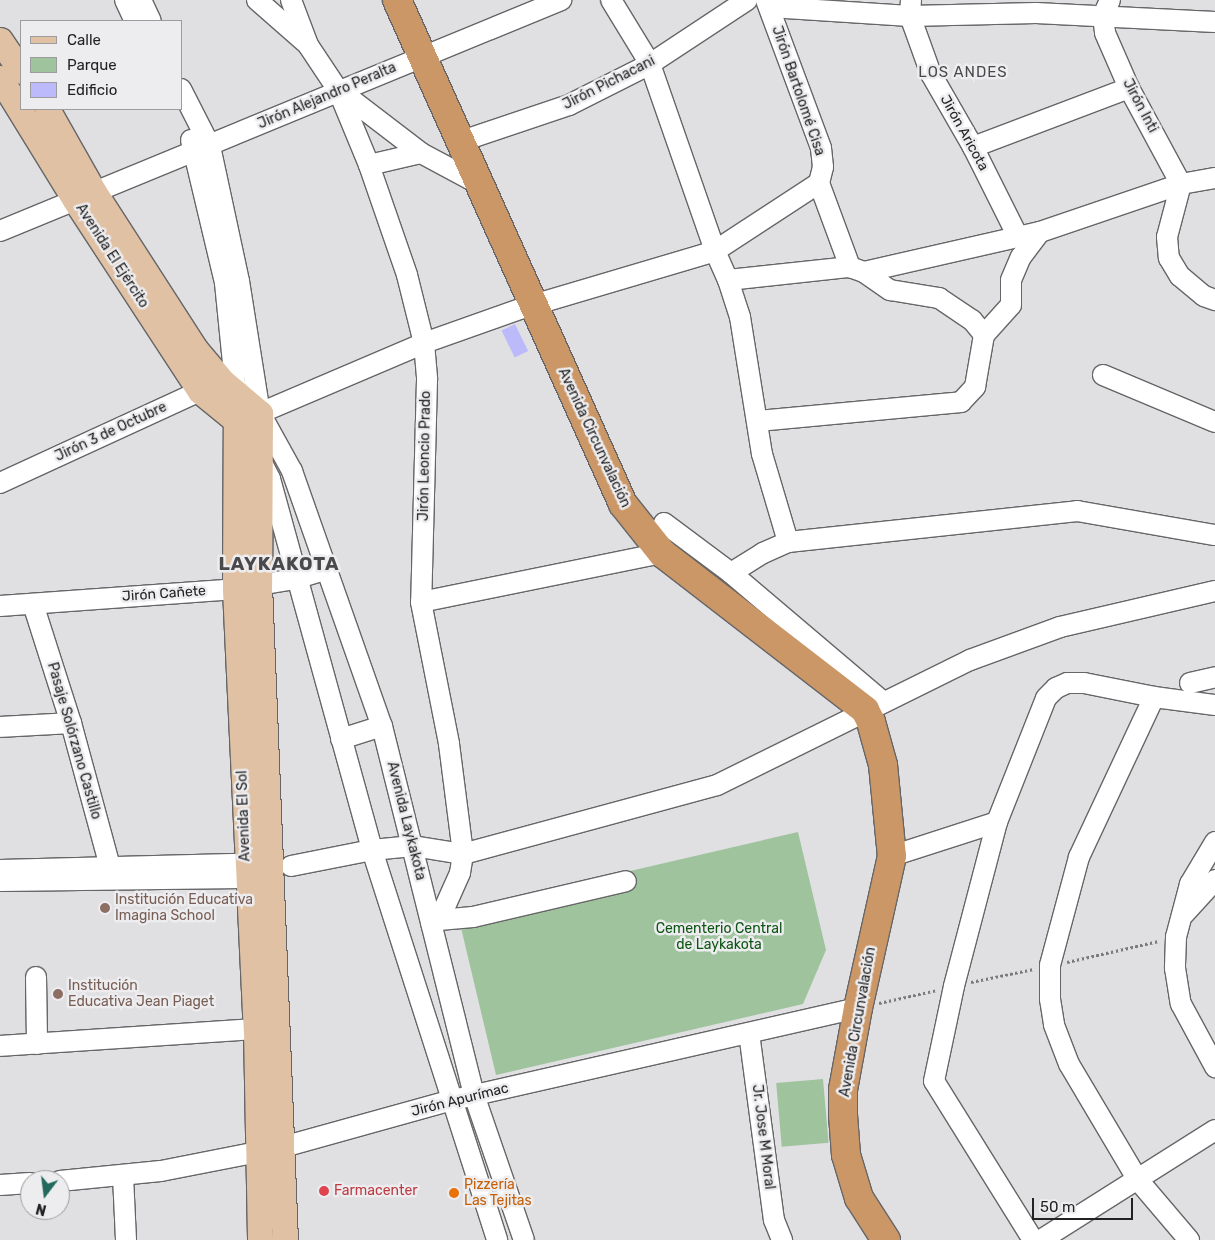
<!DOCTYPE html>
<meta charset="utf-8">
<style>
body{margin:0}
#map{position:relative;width:1215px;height:1240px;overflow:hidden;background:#e0e0e3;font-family:Rubik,sans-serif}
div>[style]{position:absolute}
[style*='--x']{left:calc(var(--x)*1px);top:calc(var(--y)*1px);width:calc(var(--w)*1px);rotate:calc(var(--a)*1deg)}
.green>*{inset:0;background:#9fc39d;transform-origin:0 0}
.building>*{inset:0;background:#bcbafa;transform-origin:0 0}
.path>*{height:2.5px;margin-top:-1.25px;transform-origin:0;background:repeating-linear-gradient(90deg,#7b7b7d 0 2.5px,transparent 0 5px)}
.roads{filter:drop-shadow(1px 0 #666668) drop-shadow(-1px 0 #666668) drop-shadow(0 1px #666668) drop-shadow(0 -1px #666668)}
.minor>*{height:20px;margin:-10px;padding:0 10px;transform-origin:10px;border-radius:10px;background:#fff}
.major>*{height:25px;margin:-12.5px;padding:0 12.5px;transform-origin:12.5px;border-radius:12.5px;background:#e0c1a3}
.highway>*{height:28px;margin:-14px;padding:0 14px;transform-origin:14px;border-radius:14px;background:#cc9766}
.dots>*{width:14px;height:14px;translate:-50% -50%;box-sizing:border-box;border:2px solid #ededf0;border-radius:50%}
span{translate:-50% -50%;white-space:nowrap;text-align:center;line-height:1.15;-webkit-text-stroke:5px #ededf0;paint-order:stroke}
.street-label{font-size:14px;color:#222223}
.education-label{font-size:14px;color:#785e54}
.left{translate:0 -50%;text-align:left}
.park-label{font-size:14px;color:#0d5512}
.food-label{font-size:14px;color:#c56008}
.health-label{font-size:14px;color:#be3a42}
.neighbourhood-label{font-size:15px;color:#49494b;letter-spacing:1px}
.district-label{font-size:19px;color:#49494b;font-weight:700;letter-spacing:1px}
.legend{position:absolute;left:20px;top:20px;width:162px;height:90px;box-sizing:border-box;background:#ededf0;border:1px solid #9c9c9e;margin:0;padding:6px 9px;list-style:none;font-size:15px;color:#222223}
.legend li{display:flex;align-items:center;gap:10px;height:25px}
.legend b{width:25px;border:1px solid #9c9c9e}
.north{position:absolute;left:20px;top:1170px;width:50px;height:50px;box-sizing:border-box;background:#ededf0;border:1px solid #9c9c9e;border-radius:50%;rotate:195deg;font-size:14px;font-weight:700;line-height:20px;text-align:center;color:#222223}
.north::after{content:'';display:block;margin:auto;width:18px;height:22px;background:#24695c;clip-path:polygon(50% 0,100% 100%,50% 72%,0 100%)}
.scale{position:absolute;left:1032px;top:1198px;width:101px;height:22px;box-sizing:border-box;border:2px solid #222223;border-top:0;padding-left:6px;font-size:15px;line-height:18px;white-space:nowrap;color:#222223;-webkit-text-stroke:4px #ededf0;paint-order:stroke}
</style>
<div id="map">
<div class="green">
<div style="clip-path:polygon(798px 832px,826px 950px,803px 1004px,496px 1075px,457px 911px)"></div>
<div style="left:823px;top:1079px;width:64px;height:47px;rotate:85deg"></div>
</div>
<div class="building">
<div style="left:515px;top:324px;width:30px;height:15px;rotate:64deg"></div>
</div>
<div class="path">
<div style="--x:1067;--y:962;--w:94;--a:-12.9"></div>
<div style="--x:971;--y:982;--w:64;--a:-11.7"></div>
<div style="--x:879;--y:1003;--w:59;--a:-12.6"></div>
</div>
<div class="roads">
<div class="minor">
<div style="--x:125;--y:0;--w:23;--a:65"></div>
<div style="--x:141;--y:0;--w:23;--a:65"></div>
<div style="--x:257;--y:0;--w:64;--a:41.2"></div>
<div style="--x:291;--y:0;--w:48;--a:69.3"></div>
<div style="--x:308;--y:45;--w:54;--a:56.3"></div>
<div style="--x:338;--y:90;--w:81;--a:67.5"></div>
<div style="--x:369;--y:165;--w:116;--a:70.9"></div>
<div style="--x:407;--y:275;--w:70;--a:76"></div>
<div style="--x:424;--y:343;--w:37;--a:85"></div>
<div style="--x:427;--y:380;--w:222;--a:91.5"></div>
<div style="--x:421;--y:602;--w:145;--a:78.8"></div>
<div style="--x:449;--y:744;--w:111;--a:82.7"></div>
<div style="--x:463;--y:854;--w:19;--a:99"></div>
<div style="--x:460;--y:873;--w:51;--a:114.1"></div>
<div style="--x:439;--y:920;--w:9;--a:148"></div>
<div style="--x:611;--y:0;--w:75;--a:58.6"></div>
<div style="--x:650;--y:64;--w:198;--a:70.8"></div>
<div style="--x:715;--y:251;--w:32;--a:66"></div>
<div style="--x:728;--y:280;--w:39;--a:72"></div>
<div style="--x:740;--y:317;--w:139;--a:80.9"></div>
<div style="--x:762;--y:454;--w:92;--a:73.5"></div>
<div style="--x:766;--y:0;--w:158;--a:69.6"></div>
<div style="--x:821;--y:148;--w:19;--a:84"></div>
<div style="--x:823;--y:167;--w:16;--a:104"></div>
<div style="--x:819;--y:183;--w:90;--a:69.7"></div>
<div style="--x:911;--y:0;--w:16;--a:94"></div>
<div style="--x:910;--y:16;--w:62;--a:70.1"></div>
<div style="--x:931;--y:74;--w:84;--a:60.1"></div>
<div style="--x:973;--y:147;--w:98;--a:63.4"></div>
<div style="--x:1110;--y:0;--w:17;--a:114"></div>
<div style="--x:1103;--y:16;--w:17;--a:83"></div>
<div style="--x:1105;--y:33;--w:60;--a:66.4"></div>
<div style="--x:1129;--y:88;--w:109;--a:61.6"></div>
<div style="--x:1181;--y:184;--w:55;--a:104.8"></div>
<div style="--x:1167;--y:237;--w:21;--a:85"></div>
<div style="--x:1169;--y:258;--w:21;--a:59"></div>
<div style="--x:1180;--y:276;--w:31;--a:40"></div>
<div style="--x:1204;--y:296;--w:12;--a:20"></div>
<div style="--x:770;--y:7;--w:140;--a:3.7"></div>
<div style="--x:910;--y:16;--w:126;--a:-1.4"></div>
<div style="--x:1036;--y:13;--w:179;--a:2.9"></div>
<div style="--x:181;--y:89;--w:64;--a:63"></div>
<div style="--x:210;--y:146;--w:138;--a:77.9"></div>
<div style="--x:239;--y:281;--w:134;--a:81"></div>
<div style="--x:260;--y:413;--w:66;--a:61.1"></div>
<div style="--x:292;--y:471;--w:270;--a:70.6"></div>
<div style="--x:382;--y:726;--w:380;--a:76"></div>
<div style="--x:474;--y:1095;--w:153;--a:71"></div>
<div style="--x:340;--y:91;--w:102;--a:37.4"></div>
<div style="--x:421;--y:153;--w:66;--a:28.1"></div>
<div style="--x:191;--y:140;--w:147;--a:76.6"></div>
<div style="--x:225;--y:283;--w:111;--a:84.3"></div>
<div style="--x:459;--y:142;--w:116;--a:-18.6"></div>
<div style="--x:569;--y:105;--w:91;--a:-26.8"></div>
<div style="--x:650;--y:64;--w:116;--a:-33.4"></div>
<div style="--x:973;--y:147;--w:167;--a:-20.7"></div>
<div style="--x:369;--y:165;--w:53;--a:-13"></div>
<div style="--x:0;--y:231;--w:607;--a:-22.38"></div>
<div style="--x:864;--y:272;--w:32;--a:35"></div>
<div style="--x:890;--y:290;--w:50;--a:9.3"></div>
<div style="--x:939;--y:298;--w:40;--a:34"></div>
<div style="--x:972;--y:320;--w:19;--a:51"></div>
<div style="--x:728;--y:280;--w:123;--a:-6.1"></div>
<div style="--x:850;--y:267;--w:15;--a:20"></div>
<div style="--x:864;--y:272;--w:180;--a:-12.8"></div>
<div style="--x:1040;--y:232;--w:149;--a:-18.8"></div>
<div style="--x:1181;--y:184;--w:35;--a:-10"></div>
<div style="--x:1103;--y:375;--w:121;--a:22.8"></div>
<div style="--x:246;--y:419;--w:194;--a:-23.1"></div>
<div style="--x:424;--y:343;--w:105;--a:-19.5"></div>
<div style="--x:523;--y:308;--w:200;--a:-16.5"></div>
<div style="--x:715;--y:251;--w:124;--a:-33.2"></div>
<div style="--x:758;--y:421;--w:204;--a:-5.3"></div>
<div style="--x:961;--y:402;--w:21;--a:-47"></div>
<div style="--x:975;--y:387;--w:53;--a:-80.2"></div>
<div style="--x:984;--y:335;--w:40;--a:-48"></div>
<div style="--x:1011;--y:305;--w:25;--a:-90"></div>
<div style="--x:1011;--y:280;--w:25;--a:-67"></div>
<div style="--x:1021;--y:257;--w:31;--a:-53"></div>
<div style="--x:261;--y:461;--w:20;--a:63"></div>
<div style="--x:270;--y:479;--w:385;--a:74.6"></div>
<div style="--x:372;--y:850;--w:410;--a:72.2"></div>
<div style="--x:0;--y:483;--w:234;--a:-24.7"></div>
<div style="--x:664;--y:523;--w:84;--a:36.7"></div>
<div style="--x:731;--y:573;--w:199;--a:40.3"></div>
<div style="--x:731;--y:573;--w:38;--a:-32"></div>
<div style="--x:763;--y:553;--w:27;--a:-24"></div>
<div style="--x:788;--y:542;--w:291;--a:-6.1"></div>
<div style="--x:1077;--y:511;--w:140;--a:9.9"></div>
<div style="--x:421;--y:602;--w:246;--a:-11.5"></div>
<div style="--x:33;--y:604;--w:125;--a:72.3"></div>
<div style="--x:71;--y:723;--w:161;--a:74.8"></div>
<div style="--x:0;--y:606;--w:236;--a:-4.1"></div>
<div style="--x:235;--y:589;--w:61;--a:-9.5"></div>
<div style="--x:295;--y:579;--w:31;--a:-17"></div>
<div style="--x:1190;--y:683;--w:26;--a:-13"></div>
<div style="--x:1154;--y:697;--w:177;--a:115.1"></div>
<div style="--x:1079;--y:857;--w:112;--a:105"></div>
<div style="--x:1050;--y:965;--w:34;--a:90"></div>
<div style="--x:1050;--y:999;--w:26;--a:81"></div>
<div style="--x:1054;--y:1025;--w:42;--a:69"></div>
<div style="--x:1069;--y:1064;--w:135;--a:59.3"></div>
<div style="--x:1138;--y:1180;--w:79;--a:49.6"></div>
<div style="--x:0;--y:727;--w:71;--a:-3.2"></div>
<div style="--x:341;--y:739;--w:43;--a:-17.6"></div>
<div style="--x:1215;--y:842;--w:49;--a:120.8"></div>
<div style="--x:1190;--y:884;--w:55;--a:104.8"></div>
<div style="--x:1176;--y:937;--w:31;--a:92"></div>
<div style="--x:1175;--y:968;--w:36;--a:81"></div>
<div style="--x:1181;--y:1004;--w:72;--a:61.6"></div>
<div style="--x:892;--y:856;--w:110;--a:-17.9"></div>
<div style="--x:291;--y:866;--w:83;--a:-11.2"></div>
<div style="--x:372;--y:850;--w:41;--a:-5.6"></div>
<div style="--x:413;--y:846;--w:51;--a:9.1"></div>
<div style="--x:463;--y:854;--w:263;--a:-15.2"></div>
<div style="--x:717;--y:785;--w:282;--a:-26.3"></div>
<div style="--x:970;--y:660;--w:96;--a:-20.1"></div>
<div style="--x:1060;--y:627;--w:159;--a:-13.1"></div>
<div style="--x:0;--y:870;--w:261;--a:-1.5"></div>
<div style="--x:0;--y:881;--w:263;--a:-0.7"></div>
<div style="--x:1184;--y:914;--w:46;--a:-47.6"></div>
<div style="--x:439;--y:920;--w:34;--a:-5"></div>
<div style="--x:473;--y:917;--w:157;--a:-13.2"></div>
<div style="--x:36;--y:977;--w:67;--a:89.1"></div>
<div style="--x:749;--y:1033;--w:189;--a:82.4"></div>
<div style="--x:774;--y:1220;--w:22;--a:68"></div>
<div style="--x:0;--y:1046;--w:257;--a:-3.8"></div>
<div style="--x:123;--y:1176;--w:64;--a:87.3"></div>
<div style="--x:60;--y:1181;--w:101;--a:-5.7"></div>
<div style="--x:161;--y:1171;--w:124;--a:-11.1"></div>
<div style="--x:283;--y:1147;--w:176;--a:-15.5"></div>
<div style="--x:453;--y:1100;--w:415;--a:-12.8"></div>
<div style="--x:0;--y:1185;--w:30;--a:-4"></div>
<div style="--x:1033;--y:1240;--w:187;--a:-121.9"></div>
<div style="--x:934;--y:1081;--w:97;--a:-78.1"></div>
<div style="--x:954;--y:986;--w:170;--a:-75.3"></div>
<div style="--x:997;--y:822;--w:133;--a:-68.4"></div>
<div style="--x:1046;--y:698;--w:14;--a:-45"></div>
<div style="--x:1056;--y:688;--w:12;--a:-24"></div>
<div style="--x:1067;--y:683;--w:17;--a:0"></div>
<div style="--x:1084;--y:683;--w:71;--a:11.3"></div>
<div style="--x:1154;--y:697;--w:62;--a:7.5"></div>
<div style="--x:1041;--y:1240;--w:206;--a:-32.3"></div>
</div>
<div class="major">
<div style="--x:0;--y:40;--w:37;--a:56"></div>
<div style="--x:0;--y:78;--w:143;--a:58.4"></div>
<div style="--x:75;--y:200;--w:228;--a:56.8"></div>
<div style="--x:200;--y:391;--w:49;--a:39.2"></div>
<div style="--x:47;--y:109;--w:95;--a:60.5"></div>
<div style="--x:94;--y:192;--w:188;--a:57.2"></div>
<div style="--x:196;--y:350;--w:40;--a:50"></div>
<div style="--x:222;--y:381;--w:50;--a:40.1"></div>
<div style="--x:260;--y:413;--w:172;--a:90.3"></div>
<div style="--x:259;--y:585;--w:656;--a:87.73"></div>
<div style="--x:236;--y:393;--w:196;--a:90.3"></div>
<div style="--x:235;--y:589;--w:441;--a:87.3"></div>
<div style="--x:256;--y:1029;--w:211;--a:88.9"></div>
</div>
<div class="highway">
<div style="--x:397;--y:0;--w:552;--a:65.85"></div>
<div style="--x:623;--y:504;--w:63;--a:51.5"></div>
<div style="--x:662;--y:553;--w:257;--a:37.7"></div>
<div style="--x:865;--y:710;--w:13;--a:63"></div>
<div style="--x:871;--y:722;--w:45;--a:74.4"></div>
<div style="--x:883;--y:765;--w:91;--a:84.4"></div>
<div style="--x:892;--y:856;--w:156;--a:102.6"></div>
<div style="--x:858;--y:1008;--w:83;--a:100.4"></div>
<div style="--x:843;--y:1090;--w:25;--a:90"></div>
<div style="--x:843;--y:1115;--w:40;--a:85.7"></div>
<div style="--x:846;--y:1155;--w:45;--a:73.2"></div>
<div style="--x:859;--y:1198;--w:50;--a:57.3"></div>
</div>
</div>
<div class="dots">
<div style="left:105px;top:908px;background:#8d6e63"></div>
<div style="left:58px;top:994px;background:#8d6e63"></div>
<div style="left:324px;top:1191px;background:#e0444e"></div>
<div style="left:454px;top:1193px;background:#e8710a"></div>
</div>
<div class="street-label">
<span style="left:609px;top:83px;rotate:-27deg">Jirón Pichacani</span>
<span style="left:798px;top:91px;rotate:71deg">Jirón Bartolomé Cisa</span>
<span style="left:327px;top:96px;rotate:-23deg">Jirón Alejandro Peralta</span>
<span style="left:1140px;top:106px;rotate:62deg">Jirón Inti</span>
<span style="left:964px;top:133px;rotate:61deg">Jirón Aricota</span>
<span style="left:112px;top:256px;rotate:57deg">Avenida El Ejército</span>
<span style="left:111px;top:432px;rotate:-25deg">Jirón 3 de Octubre</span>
<span style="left:594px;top:438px;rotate:65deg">Avenida Circunvalación</span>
<span style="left:425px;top:456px;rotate:-89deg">Jirón Leoncio Prado</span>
<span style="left:164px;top:594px;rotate:-4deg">Jirón Cañete</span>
<span style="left:74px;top:741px;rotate:74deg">Pasaje Solórzano Castillo</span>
<span style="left:244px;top:816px;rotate:-92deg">Avenida El Sol</span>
<span style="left:406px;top:821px;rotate:76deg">Avenida Laykakota</span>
<span style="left:858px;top:1022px;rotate:-80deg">Avenida Circunvalación</span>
<span style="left:460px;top:1100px;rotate:-14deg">Jirón Apurímac</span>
<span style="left:763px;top:1137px;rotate:83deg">Jr. Jose M Moral</span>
</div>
<div class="education-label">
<span class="left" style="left:115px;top:908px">Institución Educativa<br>Imagina School</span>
<span class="left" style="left:68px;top:994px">Institución<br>Educativa Jean Piaget</span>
</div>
<div class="park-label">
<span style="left:719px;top:937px">Cementerio Central<br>de Laykakota</span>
</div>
<div class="food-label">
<span class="left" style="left:464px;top:1193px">Pizzería<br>Las Tejitas</span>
</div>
<div class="health-label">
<span class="left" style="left:334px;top:1191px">Farmacenter</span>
</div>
<div class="neighbourhood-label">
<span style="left:963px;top:73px">LOS ANDES</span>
</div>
<div class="district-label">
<span style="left:279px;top:564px">LAYKAKOTA</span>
</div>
<ul class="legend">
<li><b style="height:6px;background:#e0c1a3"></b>Calle</li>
<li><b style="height:14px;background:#9fc39d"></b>Parque</li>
<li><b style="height:14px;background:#bcbafa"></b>Edificio</li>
</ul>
<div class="north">N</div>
<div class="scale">50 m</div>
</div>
